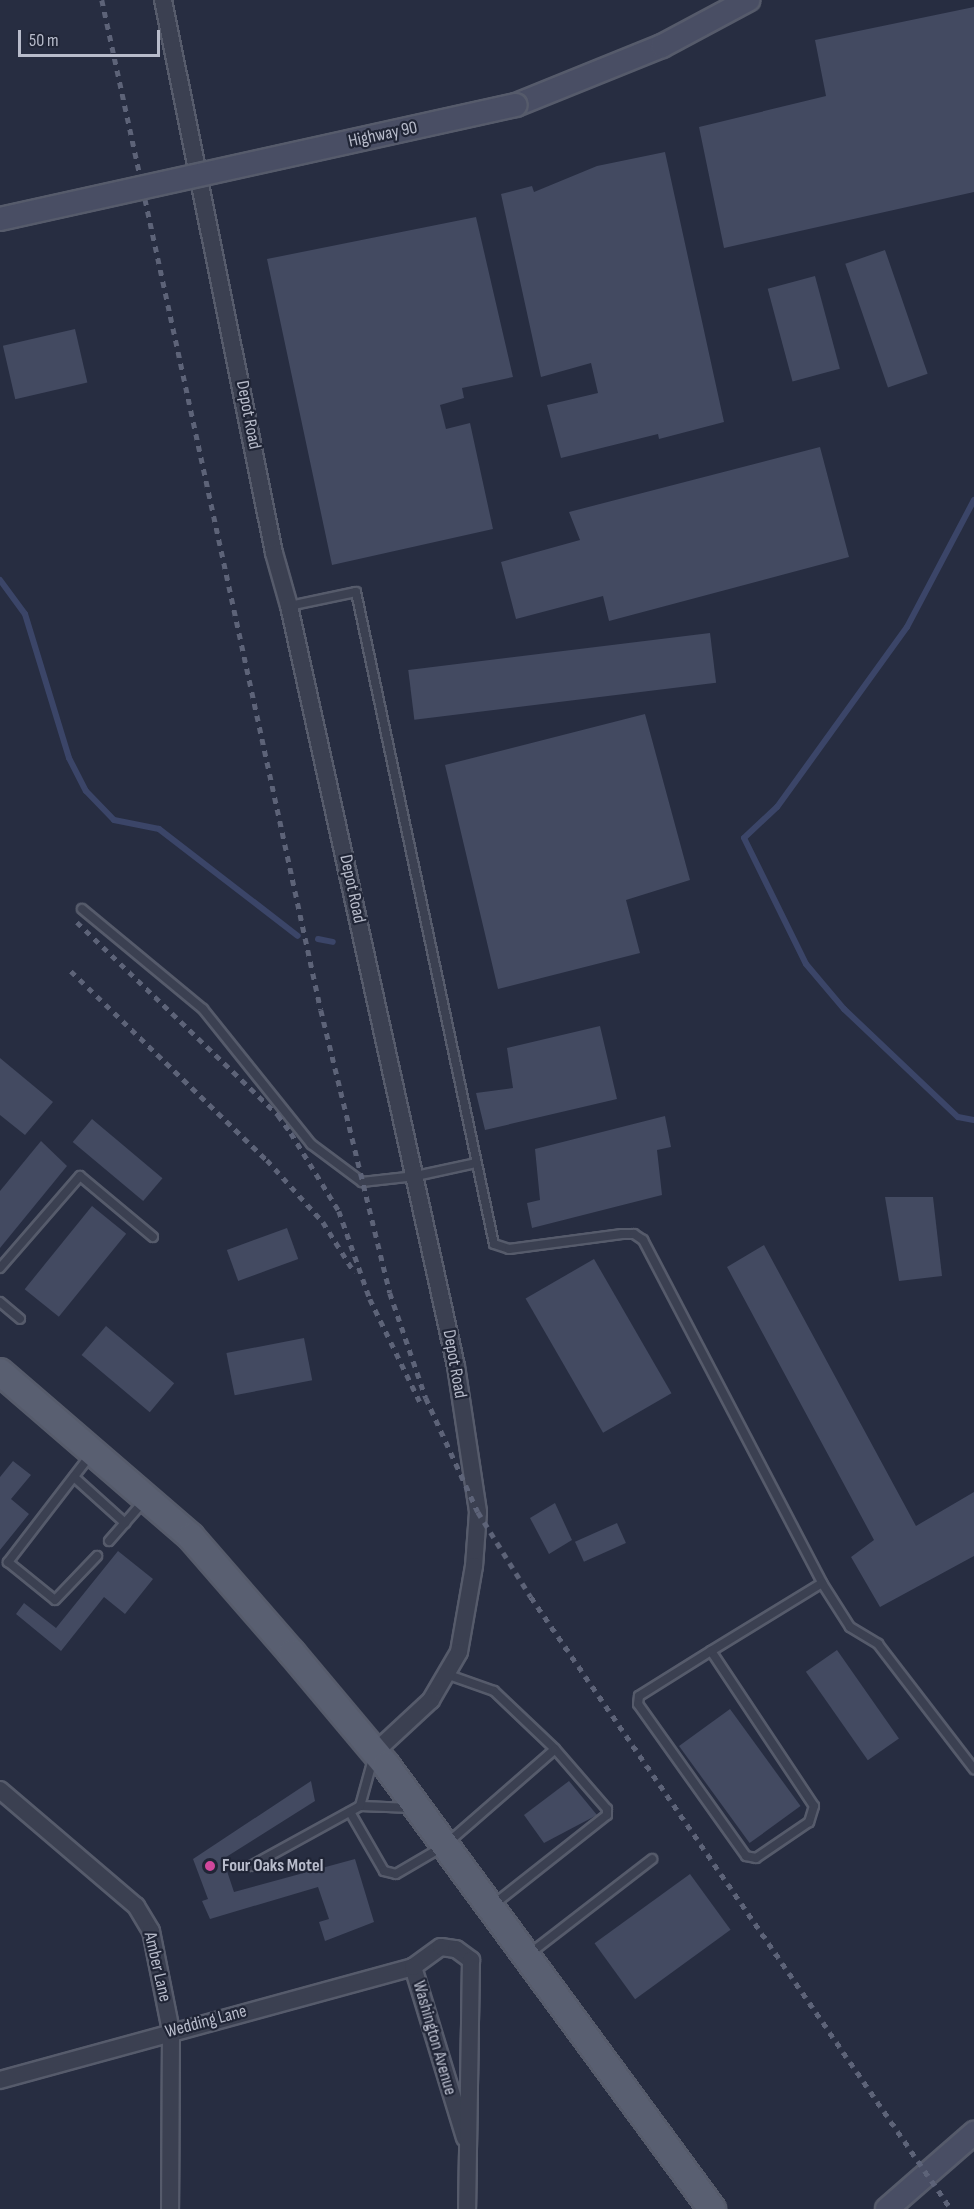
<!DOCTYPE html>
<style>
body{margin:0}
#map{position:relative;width:974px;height:2209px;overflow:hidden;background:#272d41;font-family:"Sofia Sans Condensed",sans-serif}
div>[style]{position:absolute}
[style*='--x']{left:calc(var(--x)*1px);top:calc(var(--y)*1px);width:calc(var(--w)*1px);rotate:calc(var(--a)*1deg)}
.stream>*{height:6px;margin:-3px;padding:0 3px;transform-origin:3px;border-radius:3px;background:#3b4568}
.building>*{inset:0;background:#434a61;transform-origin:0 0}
.roads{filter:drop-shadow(2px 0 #565b6b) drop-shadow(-2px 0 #565b6b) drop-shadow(0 2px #565b6b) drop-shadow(0 -2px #565b6b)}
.lane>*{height:8px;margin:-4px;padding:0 4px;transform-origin:4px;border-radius:4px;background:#3b4051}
.street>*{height:16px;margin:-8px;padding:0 8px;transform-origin:8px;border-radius:8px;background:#3b4051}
.secondary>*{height:22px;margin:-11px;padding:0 11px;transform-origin:11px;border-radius:11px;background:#494e64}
.primary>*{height:26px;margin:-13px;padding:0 13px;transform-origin:13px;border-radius:13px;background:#595f71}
.rail>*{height:4.5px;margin-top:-2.25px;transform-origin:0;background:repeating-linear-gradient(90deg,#5d6378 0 6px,transparent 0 12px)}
.bridges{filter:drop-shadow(2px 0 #565b6b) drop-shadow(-2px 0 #565b6b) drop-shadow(0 2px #565b6b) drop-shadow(0 -2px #565b6b)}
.secondary-bridge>*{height:22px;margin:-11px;padding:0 11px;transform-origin:11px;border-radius:11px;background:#494e64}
.dots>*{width:16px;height:16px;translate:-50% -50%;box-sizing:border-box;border:3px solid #202536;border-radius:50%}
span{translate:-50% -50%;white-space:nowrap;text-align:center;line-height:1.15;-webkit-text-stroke:4.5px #202536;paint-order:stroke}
.street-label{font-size:18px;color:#b8bccb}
.poi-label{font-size:18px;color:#b8bccb;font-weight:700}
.left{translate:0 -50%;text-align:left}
.scale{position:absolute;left:18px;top:30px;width:142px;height:27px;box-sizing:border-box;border:3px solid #b8bccb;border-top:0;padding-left:8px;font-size:18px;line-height:21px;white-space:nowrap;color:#b8bccb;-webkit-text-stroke:4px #202536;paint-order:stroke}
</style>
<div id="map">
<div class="stream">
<div style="--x:974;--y:500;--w:144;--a:117.8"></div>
<div style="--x:907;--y:627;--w:222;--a:125.8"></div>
<div style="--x:777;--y:807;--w:45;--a:136.8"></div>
<div style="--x:744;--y:838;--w:140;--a:63.8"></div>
<div style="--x:806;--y:964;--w:59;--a:49.8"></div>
<div style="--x:844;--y:1009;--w:157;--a:43.5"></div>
<div style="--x:958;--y:1117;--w:16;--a:11"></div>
<div style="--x:0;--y:580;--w:42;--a:53.7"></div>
<div style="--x:25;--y:614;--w:151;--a:73"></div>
<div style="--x:69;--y:758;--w:37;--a:63"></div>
<div style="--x:86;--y:791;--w:40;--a:46"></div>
<div style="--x:114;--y:820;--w:46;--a:11.3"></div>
<div style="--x:159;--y:829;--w:175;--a:37.6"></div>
<div style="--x:318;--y:939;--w:15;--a:11"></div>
</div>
<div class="building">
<div style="clip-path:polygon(974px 7px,974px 192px,724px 248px,699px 127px,826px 96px,815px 40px)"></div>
<div style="clip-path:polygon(665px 152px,724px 422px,659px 439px,658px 434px,561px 458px,547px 405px,598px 393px,591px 363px,541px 377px,501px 194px,532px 186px,534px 192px,597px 166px)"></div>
<div style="clip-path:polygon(476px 217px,513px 377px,462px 388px,464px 398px,440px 405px,446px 429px,470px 423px,493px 529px,332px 565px,267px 259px)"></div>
<div style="left:885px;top:250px;width:131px;height:42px;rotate:71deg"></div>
<div style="left:815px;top:276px;width:96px;height:49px;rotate:75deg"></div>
<div style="left:75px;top:329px;width:55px;height:74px;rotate:77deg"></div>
<div style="clip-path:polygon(820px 447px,849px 557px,609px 621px,603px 596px,516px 619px,501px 562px,580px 540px,569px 512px)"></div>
<div style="left:710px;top:633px;width:50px;height:304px;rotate:83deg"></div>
<div style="clip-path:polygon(645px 714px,690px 880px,626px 900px,640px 953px,498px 989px,445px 765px)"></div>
<div style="clip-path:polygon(600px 1026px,617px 1099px,485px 1130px,476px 1093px,513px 1088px,507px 1048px)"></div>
<div style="clip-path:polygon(0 1058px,53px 1102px,25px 1135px,0 1115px)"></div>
<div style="clip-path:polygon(665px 1116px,671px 1147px,657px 1150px,662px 1195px,532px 1228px,527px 1203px,540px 1200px,535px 1149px)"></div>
<div style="left:92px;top:1119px;width:92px;height:30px;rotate:40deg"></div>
<div style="clip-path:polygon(41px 1141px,67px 1166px,0 1248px,0 1191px)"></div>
<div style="clip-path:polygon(885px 1197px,933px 1197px,942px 1276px,899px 1281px)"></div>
<div style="left:92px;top:1206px;width:44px;height:107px;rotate:39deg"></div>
<div style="left:287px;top:1228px;width:33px;height:64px;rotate:70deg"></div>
<div style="clip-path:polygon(764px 1245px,916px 1526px,974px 1492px,974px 1556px,880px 1607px,851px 1557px,874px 1540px,727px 1267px)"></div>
<div style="left:594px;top:1259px;width:155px;height:79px;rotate:60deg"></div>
<div style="left:106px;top:1326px;width:89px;height:38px;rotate:40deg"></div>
<div style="left:304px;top:1338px;width:43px;height:79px;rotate:79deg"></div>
<div style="clip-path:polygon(13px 1461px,31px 1475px,11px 1499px,29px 1514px,0 1550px,0 1477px)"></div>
<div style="clip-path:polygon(555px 1503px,572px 1540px,549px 1554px,530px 1518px)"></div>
<div style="left:617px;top:1523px;width:22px;height:46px;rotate:66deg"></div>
<div style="clip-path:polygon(118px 1551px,153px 1579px,125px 1614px,104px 1597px,61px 1651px,16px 1614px,24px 1603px,56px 1628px)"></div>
<div style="left:837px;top:1650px;width:108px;height:38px;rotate:55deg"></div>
<div style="left:730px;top:1709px;width:120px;height:63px;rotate:54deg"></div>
<div style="clip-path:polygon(311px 1781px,315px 1801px,223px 1859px,234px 1892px,355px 1859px,374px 1922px,325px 1941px,319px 1922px,329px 1919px,318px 1887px,210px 1919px,202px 1901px,208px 1899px,193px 1859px)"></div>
<div style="clip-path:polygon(569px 1781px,597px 1815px,544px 1843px,524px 1815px)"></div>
<div style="left:690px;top:1874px;width:69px;height:118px;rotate:54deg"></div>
</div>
<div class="roads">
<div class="lane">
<div style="--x:289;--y:606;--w:68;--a:-11.8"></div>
<div style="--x:356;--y:592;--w:666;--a:78.05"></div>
<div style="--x:494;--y:1244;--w:16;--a:18"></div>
<div style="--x:509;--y:1249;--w:114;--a:-7.6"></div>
<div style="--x:622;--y:1234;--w:12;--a:0"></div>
<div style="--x:634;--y:1234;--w:11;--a:34"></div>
<div style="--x:643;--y:1240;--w:387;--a:62.4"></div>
<div style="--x:82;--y:909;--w:157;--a:39.6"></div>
<div style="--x:203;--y:1009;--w:173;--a:51.3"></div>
<div style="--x:311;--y:1144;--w:64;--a:36.7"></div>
<div style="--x:362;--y:1182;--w:54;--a:-6.3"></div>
<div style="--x:416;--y:1176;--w:61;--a:-12.2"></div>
<div style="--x:0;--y:1268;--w:122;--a:-49"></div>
<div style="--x:80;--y:1176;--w:95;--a:39.9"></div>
<div style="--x:0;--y:1302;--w:26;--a:40"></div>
<div style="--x:92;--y:1453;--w:138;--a:127.6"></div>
<div style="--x:8;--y:1562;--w:60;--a:39"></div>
<div style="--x:55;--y:1600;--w:61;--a:-46.3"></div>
<div style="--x:74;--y:1477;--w:69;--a:42"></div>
<div style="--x:109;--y:1541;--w:53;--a:-48.8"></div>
<div style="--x:711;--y:1651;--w:186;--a:56.4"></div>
<div style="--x:814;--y:1806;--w:17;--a:107"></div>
<div style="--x:809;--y:1822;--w:64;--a:145.8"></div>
<div style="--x:756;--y:1858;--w:10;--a:-169"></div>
<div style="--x:746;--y:1856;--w:186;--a:-125.4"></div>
<div style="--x:638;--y:1704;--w:8;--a:-83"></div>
<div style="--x:639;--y:1696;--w:85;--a:-32"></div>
<div style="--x:711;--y:1651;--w:130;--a:-31.5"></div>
<div style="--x:822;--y:1583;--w:52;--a:57.5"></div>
<div style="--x:850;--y:1627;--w:33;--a:31"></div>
<div style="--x:878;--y:1644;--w:158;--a:52.5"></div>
<div style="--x:360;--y:1806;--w:53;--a:2.2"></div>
<div style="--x:350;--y:1812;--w:68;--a:60"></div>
<div style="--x:384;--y:1871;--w:12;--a:14"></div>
<div style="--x:396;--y:1874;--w:56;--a:-30.3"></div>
<div style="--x:444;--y:1846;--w:147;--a:-41.1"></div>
<div style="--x:555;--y:1749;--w:84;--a:-136.4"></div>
<div style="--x:494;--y:1691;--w:51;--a:-160.5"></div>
<div style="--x:251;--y:1866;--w:124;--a:-28.8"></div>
<div style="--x:360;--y:1806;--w:53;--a:-74.6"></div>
<div style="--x:493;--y:1905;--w:145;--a:-38.3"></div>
<div style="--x:607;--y:1815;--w:6;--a:-90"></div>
<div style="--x:607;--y:1809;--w:79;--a:-130.9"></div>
<div style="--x:528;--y:1955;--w:157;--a:-37.7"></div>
</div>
<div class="street">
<div style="--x:163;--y:0;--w:564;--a:78.65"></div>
<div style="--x:274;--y:553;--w:55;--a:74.2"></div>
<div style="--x:289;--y:606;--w:778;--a:77.61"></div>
<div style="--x:456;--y:1366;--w:148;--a:81.4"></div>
<div style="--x:478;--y:1512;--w:54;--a:94.2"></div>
<div style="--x:474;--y:1566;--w:87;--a:99.9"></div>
<div style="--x:459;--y:1652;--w:56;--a:120.3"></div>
<div style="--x:431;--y:1700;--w:76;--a:137.1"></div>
<div style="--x:0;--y:1790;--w:179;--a:40.5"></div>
<div style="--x:136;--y:1906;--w:29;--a:59"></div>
<div style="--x:151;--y:1931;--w:102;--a:78.7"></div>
<div style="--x:171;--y:2031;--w:178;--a:90.3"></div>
<div style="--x:0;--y:2080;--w:428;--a:-15.3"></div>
<div style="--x:465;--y:2138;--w:179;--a:-106.9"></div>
<div style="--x:413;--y:1967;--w:34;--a:-36"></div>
<div style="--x:441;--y:1947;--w:15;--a:8"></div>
<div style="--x:456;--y:1949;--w:19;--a:36"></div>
<div style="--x:471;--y:1960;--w:249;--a:90.9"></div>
</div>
<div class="secondary">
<div style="--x:516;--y:105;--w:157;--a:-22"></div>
<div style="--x:662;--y:46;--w:98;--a:-28.1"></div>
<div style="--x:887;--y:2209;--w:116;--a:-41.1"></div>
</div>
<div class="primary">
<div style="--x:0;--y:1372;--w:252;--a:40.8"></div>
<div style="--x:191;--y:1537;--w:154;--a:49"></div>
<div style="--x:292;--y:1653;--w:146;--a:50"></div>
<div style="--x:386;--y:1765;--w:551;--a:53.71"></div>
</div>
</div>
<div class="rail">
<div style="--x:102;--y:0;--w:1033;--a:77.77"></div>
<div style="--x:321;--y:1010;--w:291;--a:76.3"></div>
<div style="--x:390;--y:1293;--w:111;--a:71.1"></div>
<div style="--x:426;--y:1398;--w:125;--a:65.5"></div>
<div style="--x:478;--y:1512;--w:100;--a:58.1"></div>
<div style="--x:531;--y:1597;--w:742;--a:55.54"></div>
<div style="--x:77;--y:922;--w:279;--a:43.8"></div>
<div style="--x:278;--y:1115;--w:22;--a:54"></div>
<div style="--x:291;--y:1133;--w:92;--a:58.4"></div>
<div style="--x:339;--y:1211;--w:93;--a:70.6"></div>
<div style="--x:370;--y:1299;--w:114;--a:64.1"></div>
<div style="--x:71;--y:971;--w:272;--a:44"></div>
<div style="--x:267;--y:1160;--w:84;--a:47.9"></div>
<div style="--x:323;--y:1222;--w:60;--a:57.9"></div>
</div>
<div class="bridges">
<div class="secondary-bridge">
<div style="--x:0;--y:219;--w:528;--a:-12.46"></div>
</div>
</div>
<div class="dots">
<div style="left:210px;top:1866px;background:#d1479c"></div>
</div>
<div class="street-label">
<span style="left:383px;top:135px;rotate:-12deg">Highway 90</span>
<span style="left:248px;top:415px;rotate:79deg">Depot Road</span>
<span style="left:352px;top:889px;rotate:78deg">Depot Road</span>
<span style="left:454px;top:1364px;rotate:80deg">Depot Road</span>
<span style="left:157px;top:1967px;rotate:77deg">Amber Lane</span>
<span style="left:206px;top:2022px;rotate:-15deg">Wedding Lane</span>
<span style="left:434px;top:2038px;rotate:74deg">Washington Avenue</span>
</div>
<div class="poi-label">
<span class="left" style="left:222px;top:1866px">Four Oaks Motel</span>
</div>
<div class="scale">50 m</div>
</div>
